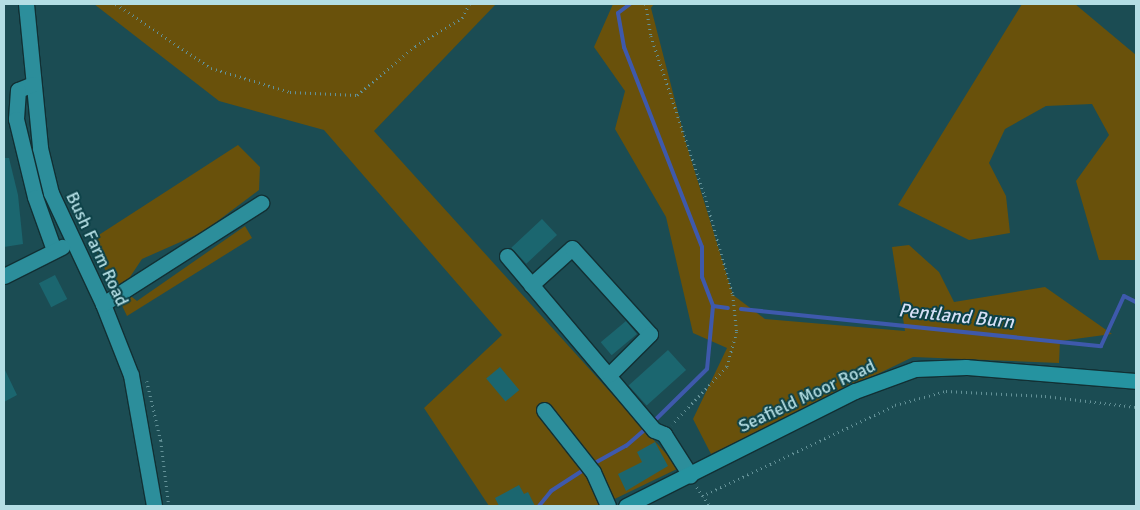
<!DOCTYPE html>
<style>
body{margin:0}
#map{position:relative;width:1140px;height:510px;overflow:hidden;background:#1b4c53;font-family:Signika,sans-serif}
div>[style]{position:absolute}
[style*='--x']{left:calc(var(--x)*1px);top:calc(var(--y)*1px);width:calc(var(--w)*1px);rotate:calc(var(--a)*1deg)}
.green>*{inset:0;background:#69510b}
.stream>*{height:4px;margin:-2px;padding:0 2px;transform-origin:2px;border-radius:2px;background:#3e59ac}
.building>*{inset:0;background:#1b666f;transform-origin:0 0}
.path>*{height:2.5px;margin-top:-1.25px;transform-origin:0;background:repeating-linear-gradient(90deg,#639197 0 1px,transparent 0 5px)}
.roads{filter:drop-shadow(1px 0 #123034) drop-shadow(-1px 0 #123034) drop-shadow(0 1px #123034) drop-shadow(0 -1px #123034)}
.minor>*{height:15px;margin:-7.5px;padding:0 7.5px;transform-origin:7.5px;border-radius:7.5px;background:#2c8e9b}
.major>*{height:15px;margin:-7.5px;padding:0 7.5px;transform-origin:7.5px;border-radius:7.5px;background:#2593a0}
span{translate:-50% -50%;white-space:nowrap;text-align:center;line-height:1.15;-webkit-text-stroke:4px #0d4248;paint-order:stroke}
.street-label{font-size:18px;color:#b4dee4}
.water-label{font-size:19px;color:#d5dff6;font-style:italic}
.frame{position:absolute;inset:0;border:5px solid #b4dee4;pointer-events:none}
</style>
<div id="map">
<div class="green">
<div style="clip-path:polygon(94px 4px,496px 4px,374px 131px,679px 468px,600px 506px,489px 506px,424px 408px,502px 335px,324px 130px,219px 101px)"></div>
<div style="clip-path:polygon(613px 4px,654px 4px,651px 8px,686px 143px,733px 295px,765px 319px,905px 331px,892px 247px,909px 245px,939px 272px,954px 302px,1045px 287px,1112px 334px,1060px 341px,1059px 363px,913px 357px,711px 454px,693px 419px,727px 348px,693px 333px,666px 217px,615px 129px,625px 91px,594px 47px)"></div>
<div style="clip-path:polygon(1022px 4px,1075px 4px,1136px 55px,1136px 260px,1099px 260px,1076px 181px,1109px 135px,1092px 104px,1046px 106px,1005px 129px,989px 163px,1006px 196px,1010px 233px,969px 240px,898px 205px)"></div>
<div style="clip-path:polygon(238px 145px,260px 167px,259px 190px,203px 232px,142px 259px,122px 289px,137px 301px,245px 226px,252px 238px,127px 316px,91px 240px)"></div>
</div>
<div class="stream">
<div style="--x:630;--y:4;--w:15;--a:143"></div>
<div style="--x:618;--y:13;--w:35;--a:80"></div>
<div style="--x:624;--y:47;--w:215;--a:68.7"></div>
<div style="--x:702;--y:247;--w:30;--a:90"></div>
<div style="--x:702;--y:277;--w:31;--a:69"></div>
<div style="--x:713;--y:306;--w:63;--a:95.4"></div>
<div style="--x:707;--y:369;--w:77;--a:135.5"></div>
<div style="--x:713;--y:306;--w:15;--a:8"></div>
<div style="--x:741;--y:309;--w:362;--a:5.9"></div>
<div style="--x:1101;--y:346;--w:55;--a:-65.3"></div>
<div style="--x:1124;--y:296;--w:13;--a:27"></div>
<div style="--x:593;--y:464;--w:38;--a:-29"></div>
<div style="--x:626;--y:446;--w:28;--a:-41"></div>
<div style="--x:539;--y:506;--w:19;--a:-51"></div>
<div style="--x:551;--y:491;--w:40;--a:-32.9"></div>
</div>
<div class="building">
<div style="clip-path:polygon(4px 158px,9px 158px,18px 195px,23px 244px,4px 247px)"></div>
<div style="left:542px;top:219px;width:22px;height:42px;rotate:47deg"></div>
<div style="left:55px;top:275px;width:27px;height:18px;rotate:63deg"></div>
<div style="left:626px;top:321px;width:17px;height:33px;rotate:50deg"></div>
<div style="left:668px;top:350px;width:27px;height:53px;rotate:48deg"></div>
<div style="left:500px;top:367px;width:30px;height:18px;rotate:50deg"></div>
<div style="clip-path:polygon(4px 368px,17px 395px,4px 402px)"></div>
<div style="clip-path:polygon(655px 442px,668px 466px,626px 491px,618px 474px,642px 462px,637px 452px)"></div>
<div style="clip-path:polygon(519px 485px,524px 494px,528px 492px,535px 506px,499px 506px,495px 498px)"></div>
</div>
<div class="path">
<div style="--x:116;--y:4;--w:115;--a:34"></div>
<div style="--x:211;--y:68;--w:83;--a:16.9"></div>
<div style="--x:290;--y:92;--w:67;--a:2.6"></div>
<div style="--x:357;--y:95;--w:76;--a:-40.2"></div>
<div style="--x:415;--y:46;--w:55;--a:-30.8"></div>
<div style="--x:462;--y:18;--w:16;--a:-63"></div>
<div style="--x:646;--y:4;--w:32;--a:81"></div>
<div style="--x:651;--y:36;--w:169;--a:71.4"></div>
<div style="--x:705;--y:196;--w:103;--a:74.2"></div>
<div style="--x:733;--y:295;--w:37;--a:84"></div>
<div style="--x:737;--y:332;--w:36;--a:106"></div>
<div style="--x:727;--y:367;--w:80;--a:133.5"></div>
<div style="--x:147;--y:381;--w:62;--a:76.9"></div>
<div style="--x:161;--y:441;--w:65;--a:83"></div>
<div style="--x:697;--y:487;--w:23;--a:56"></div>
<div style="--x:702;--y:496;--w:213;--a:-25.2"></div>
<div style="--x:895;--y:405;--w:53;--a:-15.4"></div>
<div style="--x:946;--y:391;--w:99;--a:2.9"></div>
<div style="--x:1045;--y:396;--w:92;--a:6.9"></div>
</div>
<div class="roads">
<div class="minor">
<div style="--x:26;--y:4;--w:145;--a:84.4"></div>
<div style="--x:40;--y:148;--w:46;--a:76.3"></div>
<div style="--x:51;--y:193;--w:123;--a:64.9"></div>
<div style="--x:103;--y:304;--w:76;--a:68.5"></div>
<div style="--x:131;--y:375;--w:133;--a:80"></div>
<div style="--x:33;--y:84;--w:16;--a:158"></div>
<div style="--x:18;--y:90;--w:29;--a:94"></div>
<div style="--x:16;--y:119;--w:80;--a:76.3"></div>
<div style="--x:35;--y:197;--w:56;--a:70.3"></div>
<div style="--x:507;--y:256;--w:228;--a:49.8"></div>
<div style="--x:654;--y:430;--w:11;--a:22"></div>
<div style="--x:664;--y:434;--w:49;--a:57.6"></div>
<div style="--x:4;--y:276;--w:65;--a:-26.6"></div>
<div style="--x:531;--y:285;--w:55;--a:-42.1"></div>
<div style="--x:572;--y:248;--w:116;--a:47.8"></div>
<div style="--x:650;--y:334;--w:57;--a:135"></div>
<div style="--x:103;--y:304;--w:188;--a:-32.6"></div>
<div style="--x:544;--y:410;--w:79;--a:51.7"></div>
<div style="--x:593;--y:472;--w:37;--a:66"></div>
</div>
<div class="major">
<div style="--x:626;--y:506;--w:256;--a:-26.7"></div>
<div style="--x:855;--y:391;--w:64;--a:-20.1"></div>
<div style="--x:915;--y:369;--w:51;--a:-2.2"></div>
<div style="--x:966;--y:367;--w:171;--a:4.7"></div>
</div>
</div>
<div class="street-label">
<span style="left:97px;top:249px;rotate:65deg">Bush Farm Road</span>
<span style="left:807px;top:396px;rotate:-25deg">Seafield Moor Road</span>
</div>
<div class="water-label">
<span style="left:956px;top:317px;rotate:6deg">Pentland Burn</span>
</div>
<div class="frame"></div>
</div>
